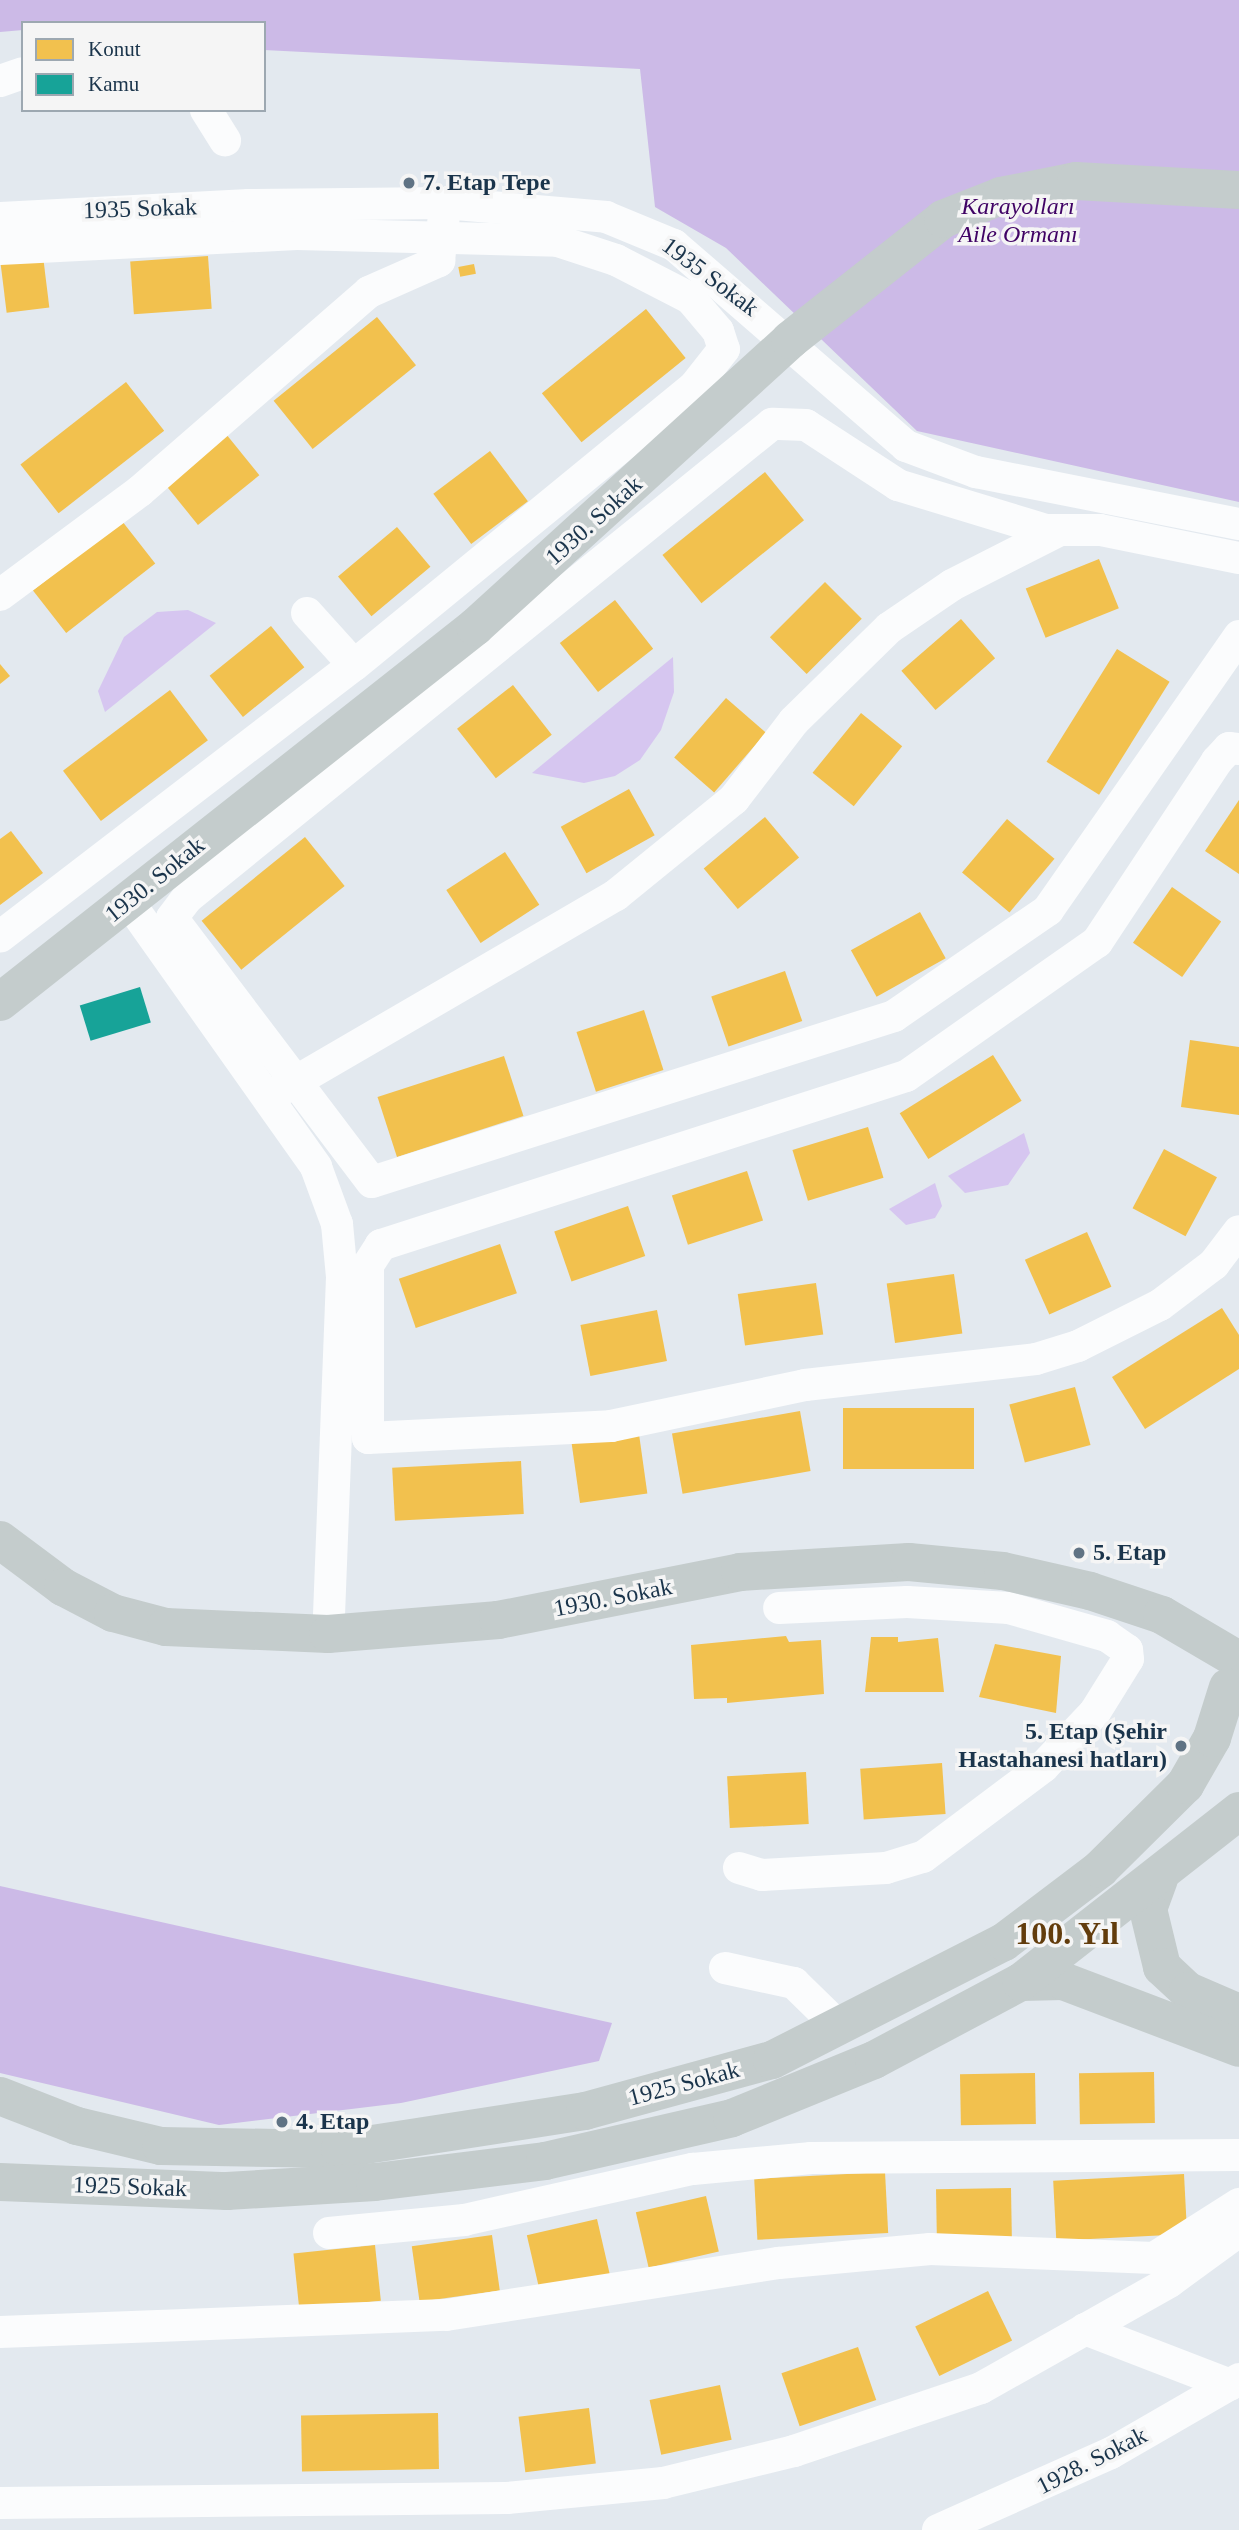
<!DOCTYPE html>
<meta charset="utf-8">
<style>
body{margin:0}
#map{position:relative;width:1239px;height:2530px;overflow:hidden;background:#e3e9ef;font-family:"Times New Roman",serif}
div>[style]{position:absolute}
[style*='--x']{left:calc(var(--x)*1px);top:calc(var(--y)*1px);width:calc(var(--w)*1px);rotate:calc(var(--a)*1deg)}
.green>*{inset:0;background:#d6c6f0}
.forest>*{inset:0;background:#ccbae7}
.homes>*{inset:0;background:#f2c14e;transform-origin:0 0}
.public>*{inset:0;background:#17a398;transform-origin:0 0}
.minor>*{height:32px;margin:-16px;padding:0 16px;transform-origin:16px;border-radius:16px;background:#fbfcfd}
.major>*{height:38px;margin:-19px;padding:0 19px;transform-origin:19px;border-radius:19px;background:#c4cccc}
.dots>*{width:19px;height:19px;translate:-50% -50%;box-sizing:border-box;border:4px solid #f5f5f5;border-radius:50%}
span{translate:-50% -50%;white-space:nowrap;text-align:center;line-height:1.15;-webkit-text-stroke:7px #f5f5f5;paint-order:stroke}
.poi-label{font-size:24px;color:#1a344b;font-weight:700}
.left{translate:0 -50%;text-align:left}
.right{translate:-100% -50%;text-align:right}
.park-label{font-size:24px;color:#400365;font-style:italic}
.street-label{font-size:24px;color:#1a344b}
.district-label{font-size:32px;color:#623c0c;font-weight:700}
.legend{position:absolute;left:21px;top:21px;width:245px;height:91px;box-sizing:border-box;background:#f5f5f5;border:2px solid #9da8b1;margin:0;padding:9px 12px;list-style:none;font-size:21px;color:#1a344b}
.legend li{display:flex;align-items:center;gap:14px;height:35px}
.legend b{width:35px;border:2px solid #9da8b1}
</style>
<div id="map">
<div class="green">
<div style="clip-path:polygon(188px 610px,216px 623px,105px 712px,98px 691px,124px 637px,157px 612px)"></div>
<div style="clip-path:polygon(673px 657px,674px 692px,661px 730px,640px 760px,615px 776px,584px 783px,532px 773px)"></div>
<div style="clip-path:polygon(1024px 1133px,1030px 1153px,1008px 1185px,965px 1193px,948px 1176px)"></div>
<div style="clip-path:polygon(935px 1183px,942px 1206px,935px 1218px,906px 1225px,889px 1209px)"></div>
</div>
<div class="forest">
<div style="clip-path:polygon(0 0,1239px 0,1239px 502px,917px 431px,726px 248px,655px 207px,640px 69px,264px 50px,264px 23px,23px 23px,23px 30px,0 32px)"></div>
<div style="clip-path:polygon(0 1886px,612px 2023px,599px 2061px,401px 2103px,219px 2125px,0 2073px)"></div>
</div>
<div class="homes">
<div style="left:43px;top:256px;width:52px;height:43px;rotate:83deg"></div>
<div style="left:208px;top:256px;width:53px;height:78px;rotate:86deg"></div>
<div style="left:474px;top:264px;width:10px;height:16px;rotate:79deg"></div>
<div style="left:646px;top:309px;width:63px;height:134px;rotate:51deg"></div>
<div style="left:377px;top:317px;width:62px;height:133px;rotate:51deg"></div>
<div style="left:126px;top:382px;width:62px;height:134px;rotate:52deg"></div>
<div style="left:226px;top:434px;width:53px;height:79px;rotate:51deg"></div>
<div style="left:490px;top:451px;width:63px;height:71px;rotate:53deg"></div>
<div style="left:765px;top:472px;width:62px;height:132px;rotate:51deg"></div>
<div style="left:122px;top:521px;width:54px;height:113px;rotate:52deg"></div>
<div style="left:397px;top:527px;width:52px;height:77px;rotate:50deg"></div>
<div style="left:1099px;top:559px;width:53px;height:79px;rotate:68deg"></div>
<div style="left:825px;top:582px;width:52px;height:78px;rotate:45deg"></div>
<div style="left:615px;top:600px;width:62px;height:70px;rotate:52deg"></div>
<div style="left:961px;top:619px;width:52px;height:79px;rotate:49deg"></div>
<div style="left:271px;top:626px;width:53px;height:79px;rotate:51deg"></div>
<div style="left:1117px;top:649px;width:62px;height:133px;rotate:32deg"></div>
<div style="clip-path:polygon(0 664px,10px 676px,0 684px)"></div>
<div style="left:513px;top:685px;width:63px;height:71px;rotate:52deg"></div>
<div style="left:170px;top:690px;width:63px;height:134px;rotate:53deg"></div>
<div style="left:726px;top:698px;width:53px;height:79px;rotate:41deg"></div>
<div style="left:861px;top:713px;width:53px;height:77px;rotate:39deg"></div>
<div style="left:629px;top:789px;width:53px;height:78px;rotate:61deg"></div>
<div style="clip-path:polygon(1239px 800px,1239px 874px,1205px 851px)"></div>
<div style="left:765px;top:817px;width:53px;height:80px;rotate:50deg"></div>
<div style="left:1007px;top:819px;width:62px;height:70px;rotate:40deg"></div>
<div style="clip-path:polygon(11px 831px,43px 873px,0 905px,0 839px)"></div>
<div style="left:305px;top:837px;width:63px;height:133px;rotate:51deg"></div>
<div style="left:505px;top:852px;width:63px;height:70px;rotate:57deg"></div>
<div style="left:1172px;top:887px;width:60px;height:68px;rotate:35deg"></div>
<div style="left:920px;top:912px;width:53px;height:79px;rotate:61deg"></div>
<div style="left:785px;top:971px;width:53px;height:78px;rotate:71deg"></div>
<div style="left:644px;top:1010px;width:63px;height:71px;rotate:72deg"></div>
<div style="clip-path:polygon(1190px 1040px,1239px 1047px,1239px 1115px,1181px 1107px)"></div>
<div style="left:993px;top:1055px;width:54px;height:110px;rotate:58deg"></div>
<div style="left:504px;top:1056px;width:63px;height:133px;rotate:72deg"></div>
<div style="left:868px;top:1127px;width:53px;height:79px;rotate:73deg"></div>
<div style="left:1164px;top:1149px;width:60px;height:67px;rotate:28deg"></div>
<div style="left:747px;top:1171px;width:52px;height:79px;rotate:72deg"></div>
<div style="left:628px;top:1206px;width:53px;height:78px;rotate:71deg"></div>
<div style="left:1087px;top:1232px;width:60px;height:68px;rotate:66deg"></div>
<div style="left:500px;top:1244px;width:52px;height:107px;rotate:71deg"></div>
<div style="left:954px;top:1274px;width:60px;height:68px;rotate:82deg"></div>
<div style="left:816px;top:1283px;width:52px;height:79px;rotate:82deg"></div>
<div style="clip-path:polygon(1222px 1308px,1239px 1335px,1239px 1369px,1145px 1429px,1112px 1377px)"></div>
<div style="left:657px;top:1310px;width:52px;height:78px;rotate:79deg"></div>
<div style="left:1075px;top:1387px;width:60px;height:68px;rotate:75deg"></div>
<div style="left:843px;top:1408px;width:131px;height:61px"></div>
<div style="left:800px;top:1411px;width:61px;height:130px;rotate:80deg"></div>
<div style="left:639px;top:1434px;width:60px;height:68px;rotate:82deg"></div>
<div style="left:521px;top:1461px;width:53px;height:129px;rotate:87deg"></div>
<div style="clip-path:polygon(786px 1636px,789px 1642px,821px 1640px,824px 1694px,727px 1703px,727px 1698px,694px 1699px,691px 1645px)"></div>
<div style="clip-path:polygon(871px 1637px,898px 1637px,898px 1642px,938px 1638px,944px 1692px,865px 1692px)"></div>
<div style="clip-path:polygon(995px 1644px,1061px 1656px,1056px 1713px,979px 1697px)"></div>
<div style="left:942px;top:1763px;width:51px;height:82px;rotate:86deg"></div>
<div style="left:806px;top:1772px;width:52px;height:79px;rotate:87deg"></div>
<div style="left:1154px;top:2072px;width:51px;height:75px;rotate:89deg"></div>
<div style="left:1035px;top:2073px;width:51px;height:75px;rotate:89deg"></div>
<div style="left:885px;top:2172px;width:61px;height:131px;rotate:87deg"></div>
<div style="left:1184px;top:2174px;width:60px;height:131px;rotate:87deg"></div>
<div style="left:1011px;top:2188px;width:51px;height:75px;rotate:89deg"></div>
<div style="left:706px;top:2196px;width:57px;height:72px;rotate:77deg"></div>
<div style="left:597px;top:2219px;width:57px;height:72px;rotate:77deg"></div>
<div style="left:492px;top:2235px;width:56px;height:81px;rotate:82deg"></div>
<div style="left:375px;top:2245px;width:56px;height:82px;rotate:84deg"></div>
<div style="left:988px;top:2291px;width:55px;height:81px;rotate:64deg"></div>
<div style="left:858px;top:2347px;width:56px;height:81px;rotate:71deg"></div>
<div style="left:720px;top:2385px;width:56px;height:72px;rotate:78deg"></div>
<div style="left:589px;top:2408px;width:56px;height:71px;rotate:83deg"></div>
<div style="left:438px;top:2413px;width:56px;height:137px;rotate:89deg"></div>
</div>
<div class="public">
<div style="left:140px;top:987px;width:37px;height:63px;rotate:73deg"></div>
</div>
<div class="minor">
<div style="--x:0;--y:81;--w:24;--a:-19"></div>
<div style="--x:206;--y:110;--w:36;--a:58"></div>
<div style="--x:0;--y:218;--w:249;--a:-3"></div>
<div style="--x:249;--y:205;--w:195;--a:-0.6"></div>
<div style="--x:444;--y:203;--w:163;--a:4.9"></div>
<div style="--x:606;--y:217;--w:74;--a:22.4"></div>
<div style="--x:674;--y:245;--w:307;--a:40.9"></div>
<div style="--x:906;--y:446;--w:75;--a:20.4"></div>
<div style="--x:976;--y:472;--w:268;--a:11.2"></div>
<div style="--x:0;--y:249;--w:297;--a:-2.9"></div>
<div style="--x:297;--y:234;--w:261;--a:1.5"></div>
<div style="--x:558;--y:241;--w:61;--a:18.1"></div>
<div style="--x:616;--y:260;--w:83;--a:27.2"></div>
<div style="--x:690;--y:298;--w:43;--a:49.7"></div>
<div style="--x:718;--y:331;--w:19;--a:72"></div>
<div style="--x:724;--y:349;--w:48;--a:128.3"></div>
<div style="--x:694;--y:387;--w:439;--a:140.7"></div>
<div style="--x:354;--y:665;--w:446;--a:142.5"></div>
<div style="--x:1239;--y:558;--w:142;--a:-168.6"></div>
<div style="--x:1100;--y:530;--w:54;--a:180"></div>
<div style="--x:1046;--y:530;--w:155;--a:-163.1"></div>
<div style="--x:898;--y:485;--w:110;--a:-146.9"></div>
<div style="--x:806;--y:425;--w:34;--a:-178"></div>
<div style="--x:772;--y:424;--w:753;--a:140.98"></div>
<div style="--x:187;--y:898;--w:25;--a:127"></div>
<div style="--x:172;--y:918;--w:331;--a:52.9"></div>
<div style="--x:372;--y:1182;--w:548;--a:-17.64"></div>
<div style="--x:894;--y:1016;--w:187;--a:-34.5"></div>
<div style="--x:1048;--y:910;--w:334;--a:-55.1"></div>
<div style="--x:0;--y:595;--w:174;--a:-36.6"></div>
<div style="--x:140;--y:491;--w:303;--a:-41"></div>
<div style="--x:369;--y:292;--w:77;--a:-23.9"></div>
<div style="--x:439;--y:261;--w:46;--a:-83.8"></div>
<div style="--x:307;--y:613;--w:70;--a:47.9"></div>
<div style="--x:1239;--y:749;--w:10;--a:-174"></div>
<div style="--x:1229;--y:748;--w:18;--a:133"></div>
<div style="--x:1217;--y:761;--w:217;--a:123.5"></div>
<div style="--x:1097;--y:942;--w:233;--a:144.9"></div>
<div style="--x:906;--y:1076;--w:552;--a:162.16"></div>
<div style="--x:381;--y:1245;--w:24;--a:123"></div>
<div style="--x:368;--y:1265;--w:173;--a:90"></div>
<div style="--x:368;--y:1438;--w:243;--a:-2.8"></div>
<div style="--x:611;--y:1426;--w:198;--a:-11.9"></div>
<div style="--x:805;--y:1385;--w:232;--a:-6.4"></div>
<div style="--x:1036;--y:1359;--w:44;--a:-17.2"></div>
<div style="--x:1078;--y:1346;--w:92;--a:-26.6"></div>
<div style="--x:1160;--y:1305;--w:68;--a:-37.2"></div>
<div style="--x:1214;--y:1264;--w:41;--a:-52.9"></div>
<div style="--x:128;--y:901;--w:326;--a:54.7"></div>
<div style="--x:316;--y:1167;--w:61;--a:69.8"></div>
<div style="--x:337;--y:1224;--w:53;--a:84.6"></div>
<div style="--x:342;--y:1277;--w:357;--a:92.2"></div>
<div style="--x:269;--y:1097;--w:402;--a:-30.2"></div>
<div style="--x:616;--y:895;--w:152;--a:-39.1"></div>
<div style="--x:734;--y:799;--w:98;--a:-52.4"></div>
<div style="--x:794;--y:721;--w:133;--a:-44.4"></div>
<div style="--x:889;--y:628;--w:76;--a:-34.3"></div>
<div style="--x:952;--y:585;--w:119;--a:-27"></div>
<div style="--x:739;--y:1868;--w:24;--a:17"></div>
<div style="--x:762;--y:1875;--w:124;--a:-3.2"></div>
<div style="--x:886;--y:1868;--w:39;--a:-17"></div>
<div style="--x:923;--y:1857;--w:151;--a:-36.9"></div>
<div style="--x:1044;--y:1766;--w:74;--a:-46.6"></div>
<div style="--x:1095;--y:1712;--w:62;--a:-58.1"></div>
<div style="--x:1128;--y:1659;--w:9;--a:-96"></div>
<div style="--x:1127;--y:1650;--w:24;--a:-145"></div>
<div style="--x:1107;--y:1636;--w:102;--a:-164.1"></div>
<div style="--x:1009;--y:1608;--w:102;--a:-176.6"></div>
<div style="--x:907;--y:1602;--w:128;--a:177.3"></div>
<div style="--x:725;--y:1968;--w:71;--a:12.3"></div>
<div style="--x:794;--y:1983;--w:62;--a:44.3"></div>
<div style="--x:329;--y:2233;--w:136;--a:-5.5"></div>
<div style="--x:464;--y:2220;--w:235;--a:-12.6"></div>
<div style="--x:693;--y:2169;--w:119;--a:-5.3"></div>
<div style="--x:811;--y:2158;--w:428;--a:-0.4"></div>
<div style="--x:1085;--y:2329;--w:155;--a:21.1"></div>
<div style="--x:0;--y:2332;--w:446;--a:-2.2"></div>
<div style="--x:446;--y:2315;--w:337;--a:-8.9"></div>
<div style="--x:779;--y:2263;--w:152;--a:-5.3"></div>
<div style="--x:930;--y:2249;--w:224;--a:2.3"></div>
<div style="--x:1154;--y:2258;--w:101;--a:-32.4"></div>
<div style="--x:0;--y:2503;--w:507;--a:-0.57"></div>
<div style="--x:507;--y:2498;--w:157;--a:-5.5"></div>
<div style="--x:663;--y:2483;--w:135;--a:-13.7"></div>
<div style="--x:794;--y:2451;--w:197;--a:-18.6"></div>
<div style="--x:981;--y:2388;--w:216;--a:-29.4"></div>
<div style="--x:1169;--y:2282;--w:87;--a:-36.1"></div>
<div style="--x:938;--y:2530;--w:189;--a:-24"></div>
<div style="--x:1111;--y:2453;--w:148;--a:-30"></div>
</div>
<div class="major">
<div style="--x:0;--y:1002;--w:605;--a:-38.29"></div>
<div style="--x:475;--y:627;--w:426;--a:-42.3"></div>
<div style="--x:790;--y:340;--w:195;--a:-38.3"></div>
<div style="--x:943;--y:219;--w:62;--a:-21.6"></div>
<div style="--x:1001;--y:196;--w:76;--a:-11.3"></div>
<div style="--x:1076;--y:181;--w:163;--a:3.2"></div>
<div style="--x:0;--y:1540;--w:79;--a:36.7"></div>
<div style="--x:63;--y:1587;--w:56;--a:27.5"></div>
<div style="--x:113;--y:1613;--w:55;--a:14.8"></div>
<div style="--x:166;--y:1627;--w:162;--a:2.5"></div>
<div style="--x:328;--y:1634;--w:171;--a:-4.7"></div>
<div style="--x:498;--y:1620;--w:247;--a:-11.2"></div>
<div style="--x:740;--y:1572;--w:169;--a:-3.4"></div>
<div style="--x:909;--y:1562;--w:94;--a:5.5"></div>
<div style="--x:1003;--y:1571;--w:89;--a:12.9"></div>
<div style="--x:1090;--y:1591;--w:76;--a:18.4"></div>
<div style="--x:1162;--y:1615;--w:81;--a:30.4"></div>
<div style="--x:1159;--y:1879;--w:32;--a:110"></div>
<div style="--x:1148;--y:1909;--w:60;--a:76.4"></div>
<div style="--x:1162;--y:1967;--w:35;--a:43"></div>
<div style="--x:1188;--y:1991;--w:56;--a:23.3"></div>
<div style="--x:1021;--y:1982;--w:42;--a:-1.4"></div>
<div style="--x:1063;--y:1981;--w:188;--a:20.8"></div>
<div style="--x:0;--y:2096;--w:83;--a:21.3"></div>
<div style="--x:77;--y:2126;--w:86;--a:13.4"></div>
<div style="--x:161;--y:2146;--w:179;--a:1"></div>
<div style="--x:340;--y:2149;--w:248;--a:-8.8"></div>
<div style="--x:585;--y:2111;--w:194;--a:-15.3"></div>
<div style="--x:772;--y:2060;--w:260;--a:-27"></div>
<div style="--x:1004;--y:1942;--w:121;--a:-37.2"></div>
<div style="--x:1100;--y:1869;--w:120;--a:-44.7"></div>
<div style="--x:1185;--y:1785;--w:54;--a:-60.1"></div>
<div style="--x:1212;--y:1738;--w:53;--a:-72.6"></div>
<div style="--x:0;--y:2182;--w:227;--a:2.3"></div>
<div style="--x:227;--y:2191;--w:148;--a:-3.5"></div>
<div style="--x:375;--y:2182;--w:171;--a:-7"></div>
<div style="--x:545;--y:2161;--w:192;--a:-12.9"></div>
<div style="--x:732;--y:2118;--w:153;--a:-22.2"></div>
<div style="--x:874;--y:2060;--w:166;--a:-28"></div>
<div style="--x:1021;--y:1982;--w:277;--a:-38.1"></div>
</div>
<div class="dots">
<div style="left:409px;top:183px;background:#607384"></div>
<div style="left:1079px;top:1553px;background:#607384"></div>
<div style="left:1181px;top:1746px;background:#607384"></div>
<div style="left:282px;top:2122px;background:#607384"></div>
</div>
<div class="poi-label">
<span class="left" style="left:423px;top:183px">7. Etap Tepe</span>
<span class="left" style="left:1093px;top:1553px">5. Etap</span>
<span class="right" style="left:1167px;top:1746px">5. Etap (Şehir<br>Hastahanesi hatları)</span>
<span class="left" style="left:296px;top:2122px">4. Etap</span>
</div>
<div class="park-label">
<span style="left:1018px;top:221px">Karayolları<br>Aile Ormanı</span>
</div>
<div class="street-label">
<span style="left:140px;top:209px;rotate:-2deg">1935 Sokak</span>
<span style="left:710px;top:277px;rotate:37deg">1935 Sokak</span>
<span style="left:594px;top:521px;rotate:-42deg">1930. Sokak</span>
<span style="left:155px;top:880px;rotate:-39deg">1930. Sokak</span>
<span style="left:613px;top:1598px;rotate:-11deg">1930. Sokak</span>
<span style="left:684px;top:2084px;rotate:-15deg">1925 Sokak</span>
<span style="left:130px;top:2187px;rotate:2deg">1925 Sokak</span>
<span style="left:1092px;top:2461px;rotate:-27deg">1928. Sokak</span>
</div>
<div class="district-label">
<span style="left:1067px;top:1933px">100. Yıl</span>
</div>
<ul class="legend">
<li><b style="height:19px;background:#f2c14e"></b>Konut</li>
<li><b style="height:19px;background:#17a398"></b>Kamu</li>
</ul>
</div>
